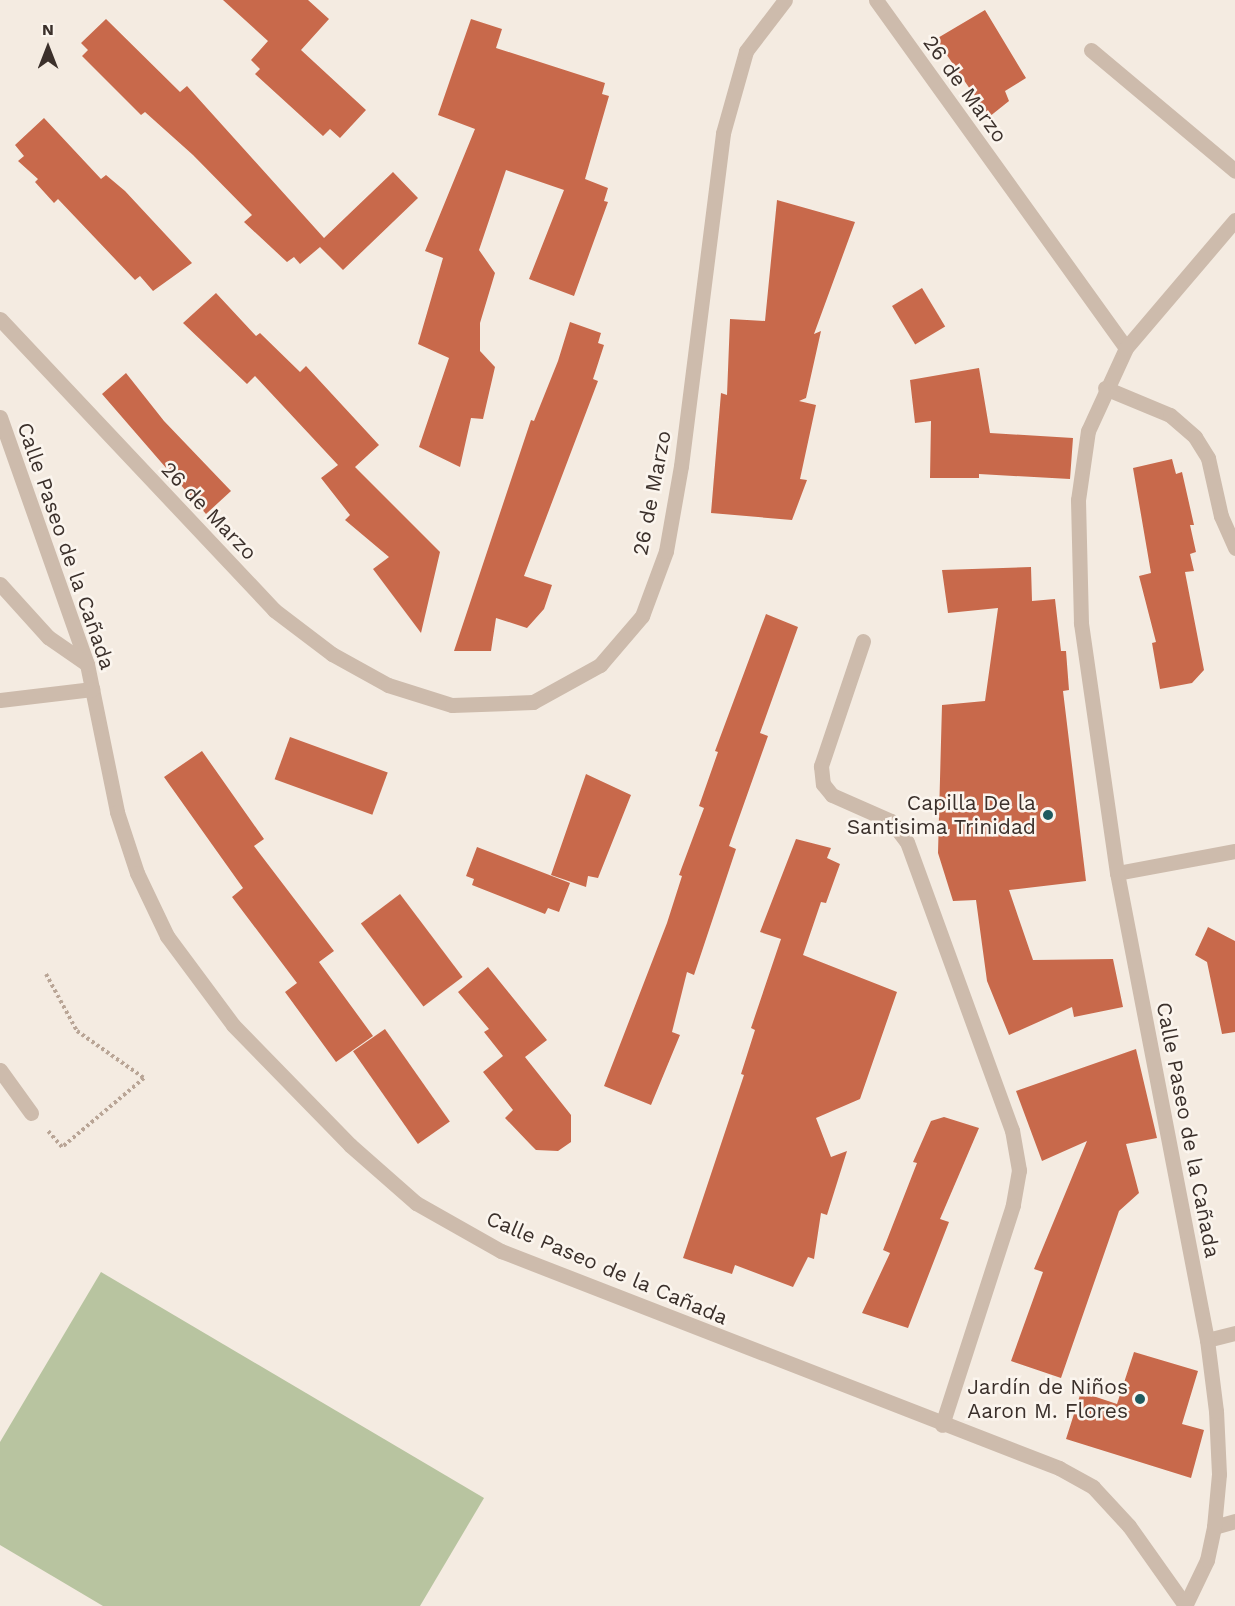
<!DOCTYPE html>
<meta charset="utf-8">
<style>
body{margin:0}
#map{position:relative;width:1235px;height:1606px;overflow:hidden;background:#f4ebe1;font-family:"Work Sans",sans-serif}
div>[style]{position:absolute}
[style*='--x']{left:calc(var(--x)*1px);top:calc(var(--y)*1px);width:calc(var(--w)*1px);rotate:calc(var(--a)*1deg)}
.green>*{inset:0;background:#b8c4a0}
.building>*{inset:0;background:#c8694b;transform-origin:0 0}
.path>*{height:4px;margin-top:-2px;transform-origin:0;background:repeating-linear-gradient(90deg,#b9a596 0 3px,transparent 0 6px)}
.minor>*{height:15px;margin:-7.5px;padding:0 7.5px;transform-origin:7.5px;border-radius:7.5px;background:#cdbbac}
.dots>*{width:16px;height:16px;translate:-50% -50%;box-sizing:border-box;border:3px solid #fbf5ee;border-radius:50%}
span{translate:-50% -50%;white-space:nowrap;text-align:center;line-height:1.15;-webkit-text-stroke:5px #fbf5ee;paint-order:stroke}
.street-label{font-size:21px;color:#3b302b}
.poi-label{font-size:21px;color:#3b302b}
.right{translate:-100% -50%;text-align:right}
.north{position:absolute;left:18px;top:18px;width:60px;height:60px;-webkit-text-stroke:4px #fbf5ee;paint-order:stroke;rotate:0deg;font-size:16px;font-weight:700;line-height:24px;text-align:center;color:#3b302b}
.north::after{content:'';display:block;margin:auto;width:21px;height:27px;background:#3b302b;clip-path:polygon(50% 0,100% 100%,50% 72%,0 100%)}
</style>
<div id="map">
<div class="green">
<div style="clip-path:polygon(101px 1272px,484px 1498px,420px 1606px,103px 1606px,0 1545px,0 1442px)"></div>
</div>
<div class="building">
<div style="clip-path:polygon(223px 0,308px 0,329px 19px,301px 50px,366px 110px,340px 138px,330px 129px,323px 136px,255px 74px,260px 69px,251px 60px,268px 41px)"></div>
<div style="clip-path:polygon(985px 10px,1026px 78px,1005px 91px,1009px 101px,989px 117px,936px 39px)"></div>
<div style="clip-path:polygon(106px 19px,180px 92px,187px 86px,324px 238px,393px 172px,418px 198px,343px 270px,320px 247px,300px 264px,294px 257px,287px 262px,244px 222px,252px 215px,193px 155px,145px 112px,141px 115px,82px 56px,88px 50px,81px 43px)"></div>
<div style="clip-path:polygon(471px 19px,502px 29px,496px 48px,605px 83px,602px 94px,609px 96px,585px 179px,608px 188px,604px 201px,608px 202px,574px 296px,529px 279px,564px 190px,506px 170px,479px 250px,495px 273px,480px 323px,480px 351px,495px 367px,483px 419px,471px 418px,460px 467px,419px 447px,449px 358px,418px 344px,443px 258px,425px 251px,475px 129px,438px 115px)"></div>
<div style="clip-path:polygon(44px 118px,101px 179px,106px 175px,125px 191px,192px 263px,153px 291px,140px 276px,135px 280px,58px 199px,54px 203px,35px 182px,38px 179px,18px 161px,24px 156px,15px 145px)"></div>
<div style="clip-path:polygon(777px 200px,855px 222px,814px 334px,821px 331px,806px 398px,799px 401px,816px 405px,800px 479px,807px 480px,792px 520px,711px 513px,721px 393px,727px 395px,730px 319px,765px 321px)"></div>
<div style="left:922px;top:288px;width:45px;height:35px;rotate:59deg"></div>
<div style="clip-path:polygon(216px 293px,256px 336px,260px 333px,300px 372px,306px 366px,379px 445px,355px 467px,440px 552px,421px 633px,373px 569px,389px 557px,345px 520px,350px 515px,321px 478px,338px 465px,255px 376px,247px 384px,183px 323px)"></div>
<div style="clip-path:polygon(570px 322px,601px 333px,598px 343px,604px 345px,593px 379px,598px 381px,524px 576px,552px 585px,544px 609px,527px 628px,496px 618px,491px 651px,454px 651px,531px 420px,534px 421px,558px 361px)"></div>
<div style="clip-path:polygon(979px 368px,990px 433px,1073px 438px,1070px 479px,979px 474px,979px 478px,930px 478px,931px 421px,915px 423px,910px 380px)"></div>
<div style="clip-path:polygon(126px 373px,164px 421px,231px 491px,206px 514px,102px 394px)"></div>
<div style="clip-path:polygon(1172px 459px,1176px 474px,1182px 472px,1194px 525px,1190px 525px,1196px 552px,1190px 554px,1194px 571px,1185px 572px,1204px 670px,1192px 683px,1160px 689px,1152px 643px,1156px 642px,1139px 576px,1151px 573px,1133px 468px)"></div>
<div style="clip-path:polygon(1031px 567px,1032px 601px,1055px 599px,1061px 651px,1066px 651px,1069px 690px,1063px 691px,1086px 881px,1009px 890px,1033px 960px,1113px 959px,1123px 1007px,1074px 1017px,1072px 1007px,1009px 1035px,987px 981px,976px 900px,953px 901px,938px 853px,942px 705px,985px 701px,998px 608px,948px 613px,942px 570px)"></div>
<div style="clip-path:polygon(766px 614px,798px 627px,760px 733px,768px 736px,729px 846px,736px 849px,694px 975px,687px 972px,672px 1032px,680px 1035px,651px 1105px,604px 1086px,667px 923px,682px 876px,679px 875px,704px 808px,699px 806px,718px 752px,715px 751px)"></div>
<div style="left:290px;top:737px;width:104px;height:45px;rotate:20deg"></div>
<div style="clip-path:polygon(202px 751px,264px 839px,254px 846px,334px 951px,319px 962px,373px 1036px,336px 1062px,285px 992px,297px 983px,232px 897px,243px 888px,164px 777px)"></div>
<div style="clip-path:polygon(586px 774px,631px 795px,598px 878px,588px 876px,586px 887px,551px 875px)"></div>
<div style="clip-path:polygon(796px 839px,831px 848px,827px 858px,840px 864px,826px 903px,821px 902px,803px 955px,897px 992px,860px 1099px,816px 1118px,831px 1157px,847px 1151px,827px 1215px,821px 1213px,814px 1259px,808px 1257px,793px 1287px,735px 1265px,732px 1274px,683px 1258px,744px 1075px,741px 1074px,755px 1030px,751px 1028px,781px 939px,760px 932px)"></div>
<div style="clip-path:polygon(477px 847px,570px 883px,559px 912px,548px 908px,545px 914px,472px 885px,474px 879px,466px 876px)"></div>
<div style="left:400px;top:894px;width:104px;height:49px;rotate:53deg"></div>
<div style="clip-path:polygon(1208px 927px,1235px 941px,1235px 1032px,1222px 1034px,1207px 962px,1195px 955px)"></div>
<div style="clip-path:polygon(488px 967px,547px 1040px,525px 1057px,571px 1115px,571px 1142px,558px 1151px,536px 1150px,530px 1144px,505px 1118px,513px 1110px,483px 1072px,503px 1056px,484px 1032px,489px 1029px,458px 992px)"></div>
<div style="left:385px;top:1029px;width:113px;height:39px;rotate:55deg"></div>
<div style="clip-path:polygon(1136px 1049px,1157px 1138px,1126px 1144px,1139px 1193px,1119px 1211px,1061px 1378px,1011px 1361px,1043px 1272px,1034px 1269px,1087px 1141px,1042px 1161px,1016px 1091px)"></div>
<div style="clip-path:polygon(944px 1117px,979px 1128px,940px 1219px,949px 1222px,908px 1328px,862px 1313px,890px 1253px,883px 1250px,917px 1163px,913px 1162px,931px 1121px)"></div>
<div style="clip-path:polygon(1134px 1352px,1198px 1371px,1182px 1424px,1204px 1430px,1191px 1478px,1066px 1439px,1081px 1392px,1117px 1404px)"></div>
</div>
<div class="path">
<div style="--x:46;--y:974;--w:65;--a:61.5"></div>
<div style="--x:77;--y:1031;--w:82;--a:35"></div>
<div style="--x:144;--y:1078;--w:107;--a:139.9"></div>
<div style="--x:62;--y:1147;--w:21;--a:-131"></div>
</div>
<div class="minor">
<div style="--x:876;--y:0;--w:428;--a:54.3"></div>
<div style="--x:1091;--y:50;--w:188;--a:40"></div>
<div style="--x:0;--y:319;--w:400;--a:46.7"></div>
<div style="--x:274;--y:610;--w:73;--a:37.2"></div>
<div style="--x:332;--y:654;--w:64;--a:29"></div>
<div style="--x:388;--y:685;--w:67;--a:17.4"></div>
<div style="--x:452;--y:705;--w:81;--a:-2.1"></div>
<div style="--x:533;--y:702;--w:77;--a:-28.9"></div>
<div style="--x:600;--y:665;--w:65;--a:-49.4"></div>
<div style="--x:642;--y:616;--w:69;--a:-69.7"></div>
<div style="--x:666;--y:551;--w:86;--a:-80"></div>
<div style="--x:681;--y:466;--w:336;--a:-82.8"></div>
<div style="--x:723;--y:133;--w:85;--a:-74.3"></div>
<div style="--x:746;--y:51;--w:64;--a:-52.6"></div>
<div style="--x:1105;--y:388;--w:70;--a:22.6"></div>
<div style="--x:1170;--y:415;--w:33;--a:41"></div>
<div style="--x:1195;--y:437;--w:25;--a:58"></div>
<div style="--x:1208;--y:458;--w:59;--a:77.4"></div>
<div style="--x:1221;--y:516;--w:35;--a:66"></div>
<div style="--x:0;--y:417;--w:262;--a:70.6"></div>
<div style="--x:87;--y:664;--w:151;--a:78.5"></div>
<div style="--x:117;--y:812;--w:64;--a:71.8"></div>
<div style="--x:137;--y:873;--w:70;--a:64.5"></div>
<div style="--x:167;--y:936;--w:111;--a:53.4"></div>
<div style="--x:233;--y:1025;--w:168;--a:45.7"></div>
<div style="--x:350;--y:1145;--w:88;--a:41.3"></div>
<div style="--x:416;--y:1203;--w:98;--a:29.5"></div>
<div style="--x:501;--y:1251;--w:599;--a:21.25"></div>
<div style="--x:1059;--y:1468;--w:39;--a:29"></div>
<div style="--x:1093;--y:1487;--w:53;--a:47.3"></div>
<div style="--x:1129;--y:1526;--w:97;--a:54.7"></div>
<div style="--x:0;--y:584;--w:72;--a:47.8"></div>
<div style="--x:48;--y:637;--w:47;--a:34.7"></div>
<div style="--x:863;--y:641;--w:132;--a:108.6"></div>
<div style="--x:821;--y:766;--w:18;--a:84"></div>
<div style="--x:823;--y:784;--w:14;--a:51"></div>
<div style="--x:832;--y:795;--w:64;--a:23.8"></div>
<div style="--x:891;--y:821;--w:26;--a:53"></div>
<div style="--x:907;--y:842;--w:307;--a:70"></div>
<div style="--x:1012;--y:1130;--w:41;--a:80.1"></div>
<div style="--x:1019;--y:1170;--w:36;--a:100"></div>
<div style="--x:1013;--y:1205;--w:231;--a:107.9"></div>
<div style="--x:0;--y:700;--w:93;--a:-6.8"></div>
<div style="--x:1117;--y:873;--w:120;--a:-10.6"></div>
<div style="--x:0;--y:1070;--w:53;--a:54.2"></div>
<div style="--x:1207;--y:1340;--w:29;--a:-14"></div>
<div style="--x:1214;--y:1527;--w:22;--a:-16"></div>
<div style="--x:1185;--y:1606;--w:51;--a:-64.4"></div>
<div style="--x:1207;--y:1560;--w:34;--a:-78"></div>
<div style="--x:1214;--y:1527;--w:53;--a:-84.6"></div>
<div style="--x:1219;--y:1474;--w:63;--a:-92.7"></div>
<div style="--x:1216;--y:1411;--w:72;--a:-97.2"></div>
<div style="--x:1207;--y:1340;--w:476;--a:-100.9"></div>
<div style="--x:1117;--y:873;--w:253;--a:-98.2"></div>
<div style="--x:1081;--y:623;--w:123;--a:-91.4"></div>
<div style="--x:1078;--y:500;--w:70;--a:-81.8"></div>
<div style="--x:1088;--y:431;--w:91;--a:-65.4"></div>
<div style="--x:1126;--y:348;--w:168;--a:-49.6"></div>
</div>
<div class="dots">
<div style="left:1048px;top:815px;background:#1f5a5e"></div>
<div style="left:1140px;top:1399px;background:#1f5a5e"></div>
</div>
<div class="street-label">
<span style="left:965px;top:89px;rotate:54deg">26 de Marzo</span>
<span style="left:652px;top:493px;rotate:-79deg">26 de Marzo</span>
<span style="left:209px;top:511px;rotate:46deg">26 de Marzo</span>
<span style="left:66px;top:546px;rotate:71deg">Calle Paseo de la Cañada</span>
<span style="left:1188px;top:1130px;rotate:79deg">Calle Paseo de la Cañada</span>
<span style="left:607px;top:1268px;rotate:23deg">Calle Paseo de la Cañada</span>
</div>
<div class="poi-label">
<span class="right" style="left:1036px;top:815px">Capilla De la<br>Santisima Trinidad</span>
<span class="right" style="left:1128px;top:1399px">Jardín de Niños<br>Aaron M. Flores</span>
</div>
<div class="north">N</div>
</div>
